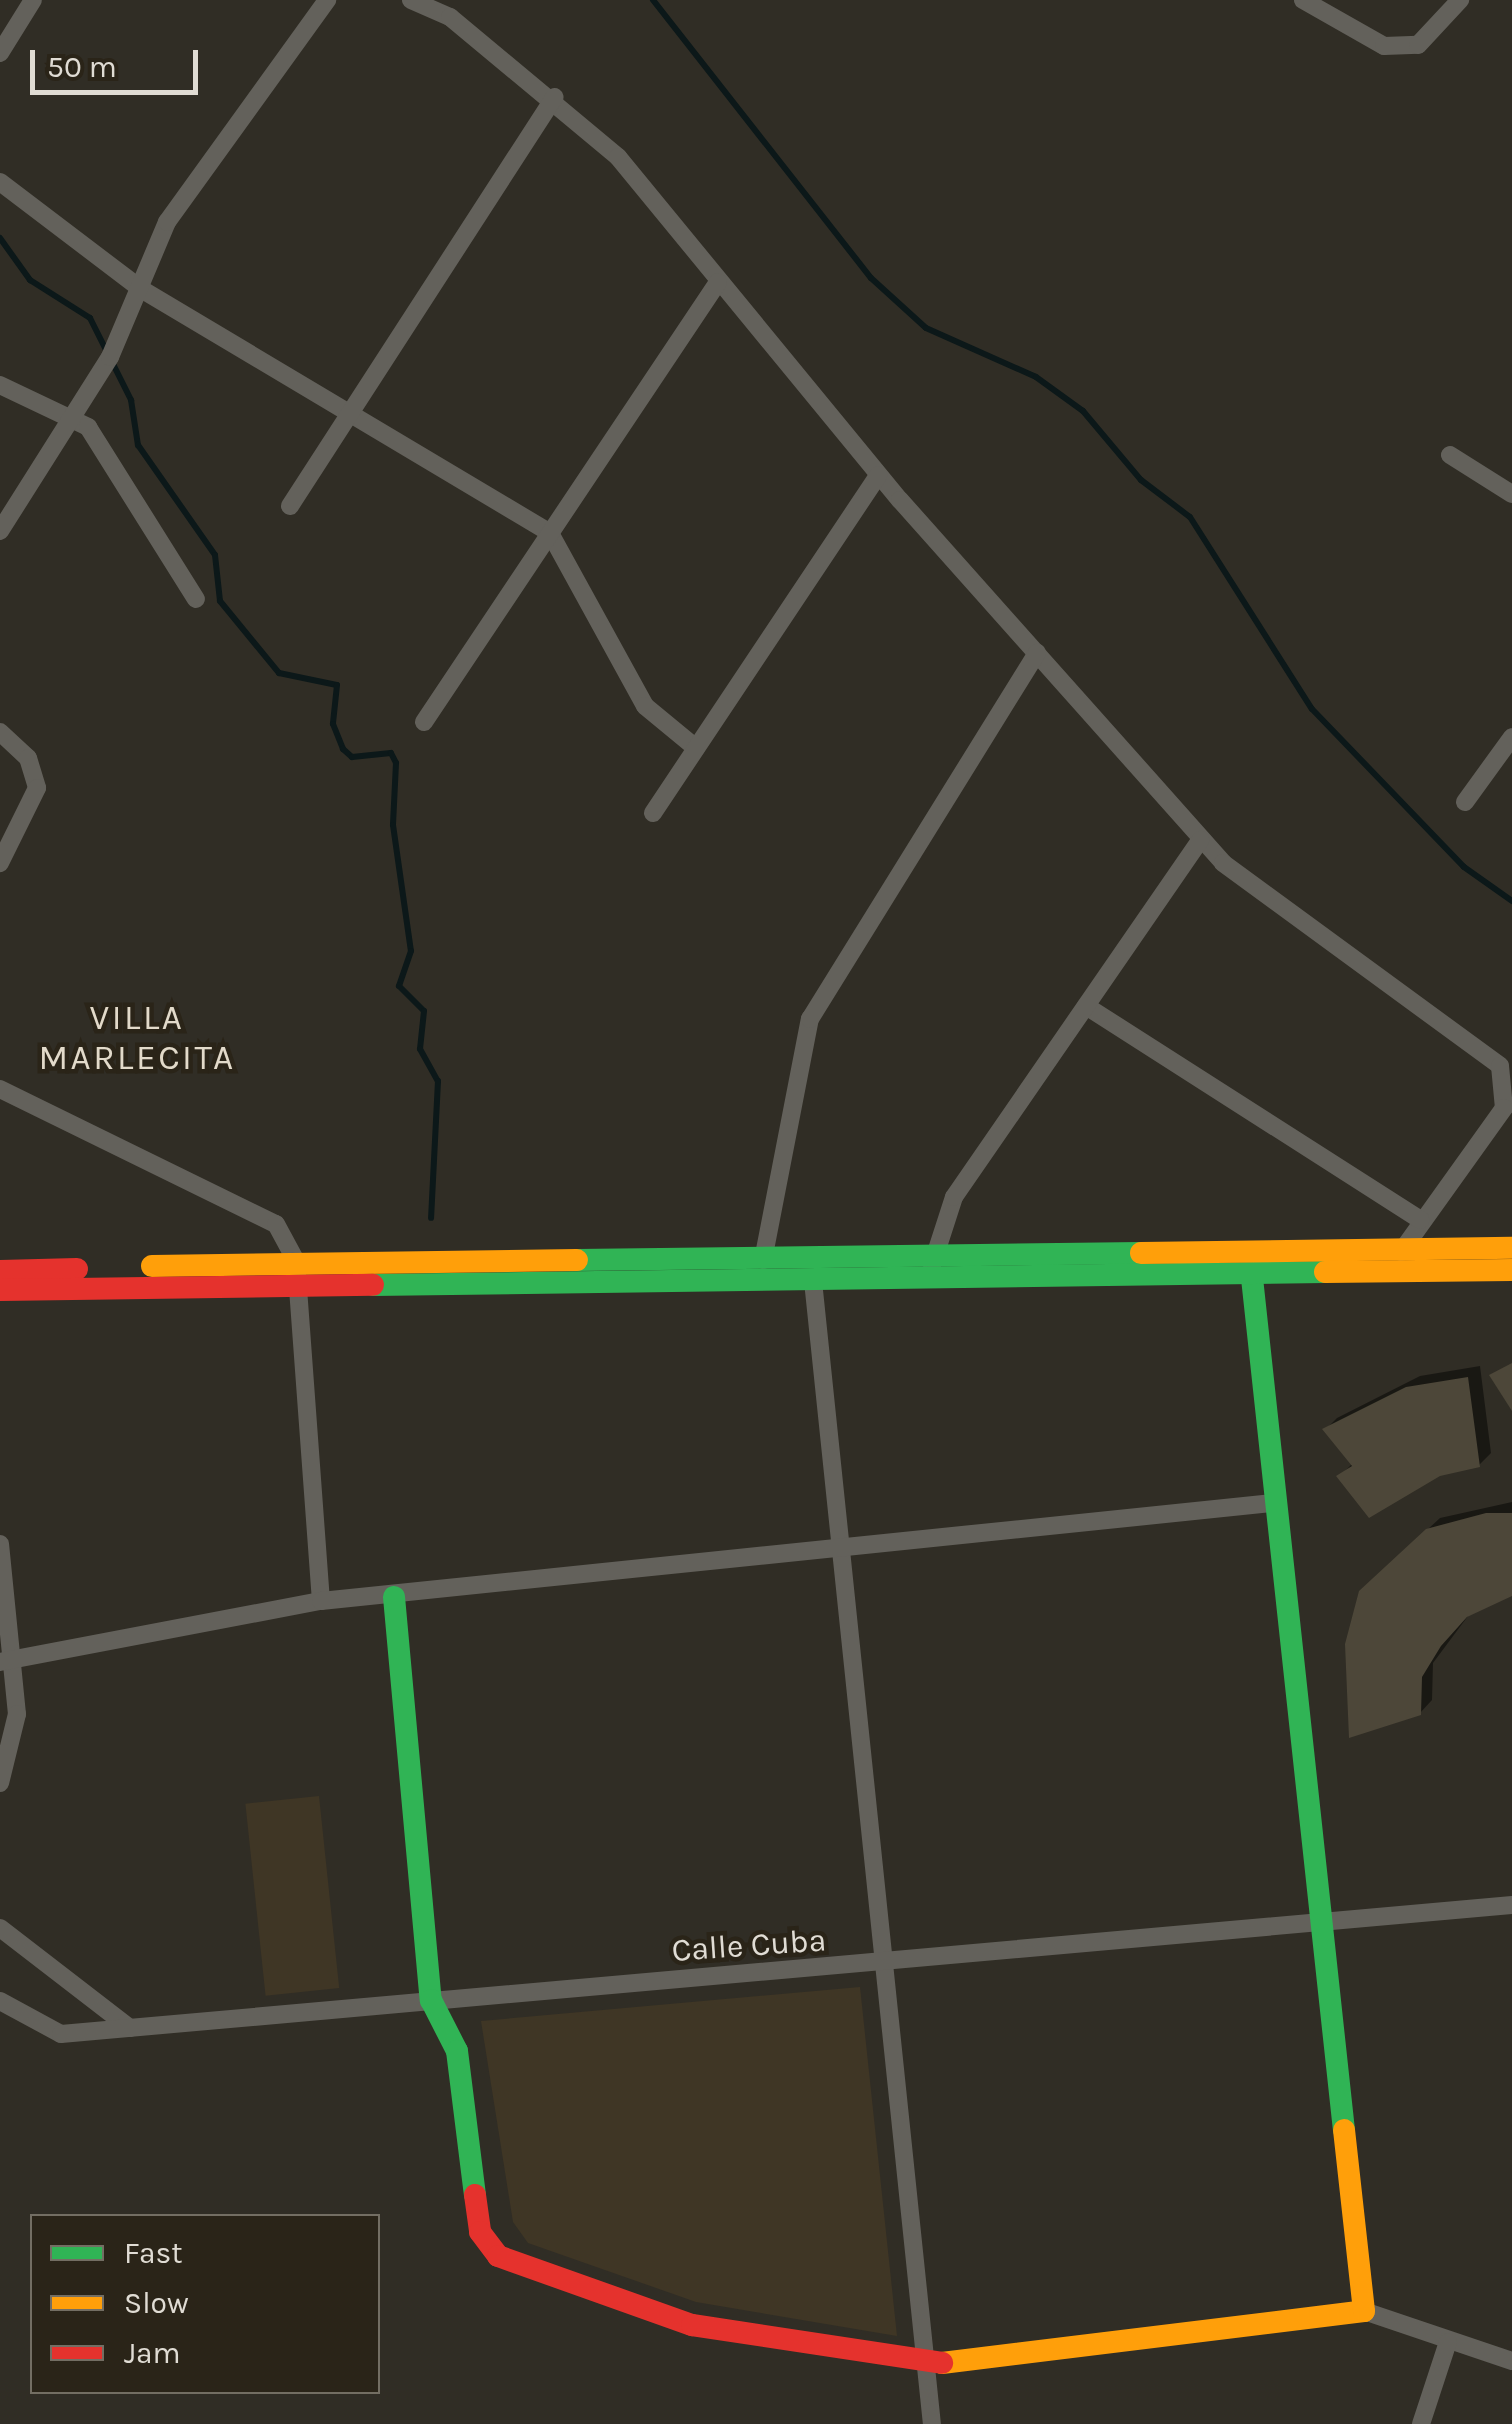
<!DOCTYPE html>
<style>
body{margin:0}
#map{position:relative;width:1512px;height:2424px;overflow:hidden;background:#302d25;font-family:Karla,sans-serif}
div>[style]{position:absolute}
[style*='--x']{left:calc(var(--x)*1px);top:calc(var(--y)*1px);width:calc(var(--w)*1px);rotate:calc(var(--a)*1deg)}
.built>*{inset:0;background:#3f3625;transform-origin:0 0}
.shadow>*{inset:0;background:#0007}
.stream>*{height:6px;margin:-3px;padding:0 3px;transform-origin:3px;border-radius:3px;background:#0c1819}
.building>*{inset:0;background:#4d4739}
.street>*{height:18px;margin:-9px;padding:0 9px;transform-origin:9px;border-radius:9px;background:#63615b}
.fast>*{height:22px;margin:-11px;padding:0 11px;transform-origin:11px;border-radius:11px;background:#30b455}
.slow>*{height:22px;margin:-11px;padding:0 11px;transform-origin:11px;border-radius:11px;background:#ff9f0a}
.jam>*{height:22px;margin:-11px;padding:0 11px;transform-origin:11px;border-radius:11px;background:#e5322d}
span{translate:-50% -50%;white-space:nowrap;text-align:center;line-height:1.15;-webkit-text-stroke:9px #2a2418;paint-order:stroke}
.street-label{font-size:32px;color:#e0dcd4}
.neighbourhood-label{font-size:35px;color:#e2daca;letter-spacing:2.5px}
.legend{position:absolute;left:30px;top:2214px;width:350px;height:180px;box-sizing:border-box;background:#2a2418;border:2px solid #736e63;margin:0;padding:12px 18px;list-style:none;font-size:30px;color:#e0dcd4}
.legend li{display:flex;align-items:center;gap:20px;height:50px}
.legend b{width:50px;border:2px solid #736e63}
.scale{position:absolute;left:30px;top:50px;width:168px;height:45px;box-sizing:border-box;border:5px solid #e0dcd4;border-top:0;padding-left:12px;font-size:30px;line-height:35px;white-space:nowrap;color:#e0dcd4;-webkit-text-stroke:8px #2a2418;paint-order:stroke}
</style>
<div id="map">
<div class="built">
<div style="left:319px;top:1796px;width:193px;height:74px;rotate:84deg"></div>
<div style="clip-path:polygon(860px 1987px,897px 2336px,696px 2302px,528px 2243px,513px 2222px,481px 2021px)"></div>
</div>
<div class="shadow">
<div style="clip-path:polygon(1480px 1366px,1491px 1453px,1479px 1465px,1339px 1477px,1353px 1463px,1326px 1429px,1337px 1418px,1420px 1376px)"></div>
<div style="clip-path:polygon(1512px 1502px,1512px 1593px,1471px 1612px,1433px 1663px,1432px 1700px,1420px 1713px,1374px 1579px,1440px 1518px)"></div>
</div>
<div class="stream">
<div style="--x:653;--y:0;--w:353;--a:51.9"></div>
<div style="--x:871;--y:278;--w:74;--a:42.3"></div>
<div style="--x:926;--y:328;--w:120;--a:24"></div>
<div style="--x:1036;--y:377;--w:58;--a:35.9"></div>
<div style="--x:1083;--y:411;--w:90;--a:50"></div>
<div style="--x:1141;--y:480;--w:61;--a:37.1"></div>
<div style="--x:1190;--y:517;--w:227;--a:57.6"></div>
<div style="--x:1312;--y:709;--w:219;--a:46.1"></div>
<div style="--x:1464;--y:867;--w:59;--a:35.3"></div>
<div style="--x:0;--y:238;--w:52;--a:54.5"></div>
<div style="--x:30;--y:280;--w:71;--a:32.3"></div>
<div style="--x:90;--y:318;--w:92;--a:63.4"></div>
<div style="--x:131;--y:400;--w:46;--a:81.2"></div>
<div style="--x:138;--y:445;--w:134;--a:55"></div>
<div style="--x:215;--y:555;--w:46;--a:83.8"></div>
<div style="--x:220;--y:601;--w:93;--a:50.7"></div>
<div style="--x:279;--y:673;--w:59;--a:11.7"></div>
<div style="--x:337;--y:685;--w:39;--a:96"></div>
<div style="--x:333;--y:724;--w:27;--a:68"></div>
<div style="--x:343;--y:749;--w:12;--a:42"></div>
<div style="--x:352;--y:757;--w:39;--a:-6"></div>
<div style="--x:391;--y:753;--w:11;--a:63"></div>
<div style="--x:396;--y:763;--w:62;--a:92.8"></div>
<div style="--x:393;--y:825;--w:127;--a:81.9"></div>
<div style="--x:411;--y:951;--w:37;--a:109"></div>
<div style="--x:399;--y:986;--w:35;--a:45"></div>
<div style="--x:424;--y:1011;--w:38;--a:96"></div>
<div style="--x:420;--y:1049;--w:37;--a:61"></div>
<div style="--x:438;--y:1081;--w:137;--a:92.9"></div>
</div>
<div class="building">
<div style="clip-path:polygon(1512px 1363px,1512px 1411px,1489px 1375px)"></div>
<div style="clip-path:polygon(1468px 1377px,1480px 1467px,1440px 1476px,1369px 1518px,1336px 1476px,1352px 1466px,1322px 1429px,1406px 1387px)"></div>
<div style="clip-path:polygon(1486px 1513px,1512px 1513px,1512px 1596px,1467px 1617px,1441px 1646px,1422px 1677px,1421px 1715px,1349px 1738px,1345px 1644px,1359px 1591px,1426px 1529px)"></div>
</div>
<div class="street">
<div style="--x:411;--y:0;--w:43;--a:23.6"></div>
<div style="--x:450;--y:17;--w:219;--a:39.8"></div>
<div style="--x:618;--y:157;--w:444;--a:50.6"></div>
<div style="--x:900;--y:500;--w:486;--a:48.3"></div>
<div style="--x:1223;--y:863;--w:343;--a:36.2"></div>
<div style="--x:1500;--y:1066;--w:42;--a:84.6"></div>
<div style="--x:1504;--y:1108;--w:177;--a:125.6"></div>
<div style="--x:1303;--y:0;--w:93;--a:29.6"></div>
<div style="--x:1384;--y:46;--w:34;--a:-2"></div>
<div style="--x:1418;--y:45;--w:62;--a:-47"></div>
<div style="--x:0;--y:53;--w:62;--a:-58.1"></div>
<div style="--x:0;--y:182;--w:177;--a:37.2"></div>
<div style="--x:141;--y:289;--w:476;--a:30.8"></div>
<div style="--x:550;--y:533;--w:197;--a:61.2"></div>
<div style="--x:645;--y:706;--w:66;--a:39.5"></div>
<div style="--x:0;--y:385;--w:98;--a:25.5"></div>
<div style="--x:88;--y:427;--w:203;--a:57.9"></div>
<div style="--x:1450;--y:455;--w:73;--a:32.2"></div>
<div style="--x:290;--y:506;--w:487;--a:-57.1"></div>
<div style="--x:0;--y:531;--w:206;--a:-57.7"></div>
<div style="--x:110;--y:357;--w:147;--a:-67.1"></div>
<div style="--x:167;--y:222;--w:274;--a:-54.2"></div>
<div style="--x:424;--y:722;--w:529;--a:-56.25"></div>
<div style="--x:0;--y:732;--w:38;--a:43"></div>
<div style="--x:28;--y:758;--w:31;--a:73"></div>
<div style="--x:37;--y:788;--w:84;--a:116.3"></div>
<div style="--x:1465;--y:802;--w:80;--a:-54.1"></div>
<div style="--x:653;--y:813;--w:406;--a:-56.3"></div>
<div style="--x:1086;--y:1006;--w:397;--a:32.6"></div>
<div style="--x:0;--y:1089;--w:307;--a:26.1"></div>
<div style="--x:276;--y:1224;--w:42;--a:61.6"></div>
<div style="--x:296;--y:1261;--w:341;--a:85.8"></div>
<div style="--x:763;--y:1260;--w:246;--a:-79"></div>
<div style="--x:810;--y:1019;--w:431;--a:-58.2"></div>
<div style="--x:932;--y:1265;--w:71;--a:-72.1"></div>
<div style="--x:954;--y:1197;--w:434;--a:-55.4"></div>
<div style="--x:813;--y:1281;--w:1149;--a:84.06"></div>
<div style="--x:0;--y:1544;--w:171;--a:84.3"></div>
<div style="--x:17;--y:1714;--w:71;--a:103.8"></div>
<div style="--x:0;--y:1662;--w:327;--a:-10.8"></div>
<div style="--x:321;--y:1601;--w:957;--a:-5.88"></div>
<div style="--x:0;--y:1928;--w:164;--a:37.6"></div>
<div style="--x:0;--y:2001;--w:69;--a:28.4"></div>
<div style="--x:61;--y:2034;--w:1457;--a:-5.08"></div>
<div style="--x:1364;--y:2311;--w:156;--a:18.7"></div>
<div style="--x:1421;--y:2424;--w:86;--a:-71.8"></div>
</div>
<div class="fast">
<div style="--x:577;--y:1260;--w:564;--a:-0.71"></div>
<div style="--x:1252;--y:1278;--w:857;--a:83.84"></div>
<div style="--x:373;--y:1285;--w:952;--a:-0.78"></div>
<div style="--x:394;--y:1597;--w:405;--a:84.8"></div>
<div style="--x:431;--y:2000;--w:57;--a:63"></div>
<div style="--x:457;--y:2051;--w:145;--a:82.9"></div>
</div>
<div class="slow">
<div style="--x:1141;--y:1253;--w:371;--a:-0.8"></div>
<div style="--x:152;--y:1266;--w:425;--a:-0.8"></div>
<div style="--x:1325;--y:1272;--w:187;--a:-0.6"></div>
<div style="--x:942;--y:2363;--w:425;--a:-7"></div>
<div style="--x:1364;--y:2311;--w:182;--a:-96.3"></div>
</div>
<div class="jam">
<div style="--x:0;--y:1271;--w:77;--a:-1.5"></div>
<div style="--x:0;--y:1290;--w:373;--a:-0.8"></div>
<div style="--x:475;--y:2195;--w:37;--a:82"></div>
<div style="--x:480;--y:2232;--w:30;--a:53"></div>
<div style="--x:498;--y:2256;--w:206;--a:19.6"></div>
<div style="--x:692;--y:2325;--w:253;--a:8.6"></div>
</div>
<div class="street-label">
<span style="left:749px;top:1946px;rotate:-4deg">Calle Cuba</span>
</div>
<div class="neighbourhood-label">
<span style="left:137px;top:1038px">VILLA<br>MARLECITA</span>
</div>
<ul class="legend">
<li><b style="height:12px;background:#30b455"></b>Fast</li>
<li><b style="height:12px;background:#ff9f0a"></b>Slow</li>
<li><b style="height:12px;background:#e5322d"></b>Jam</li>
</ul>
<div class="scale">50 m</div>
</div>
